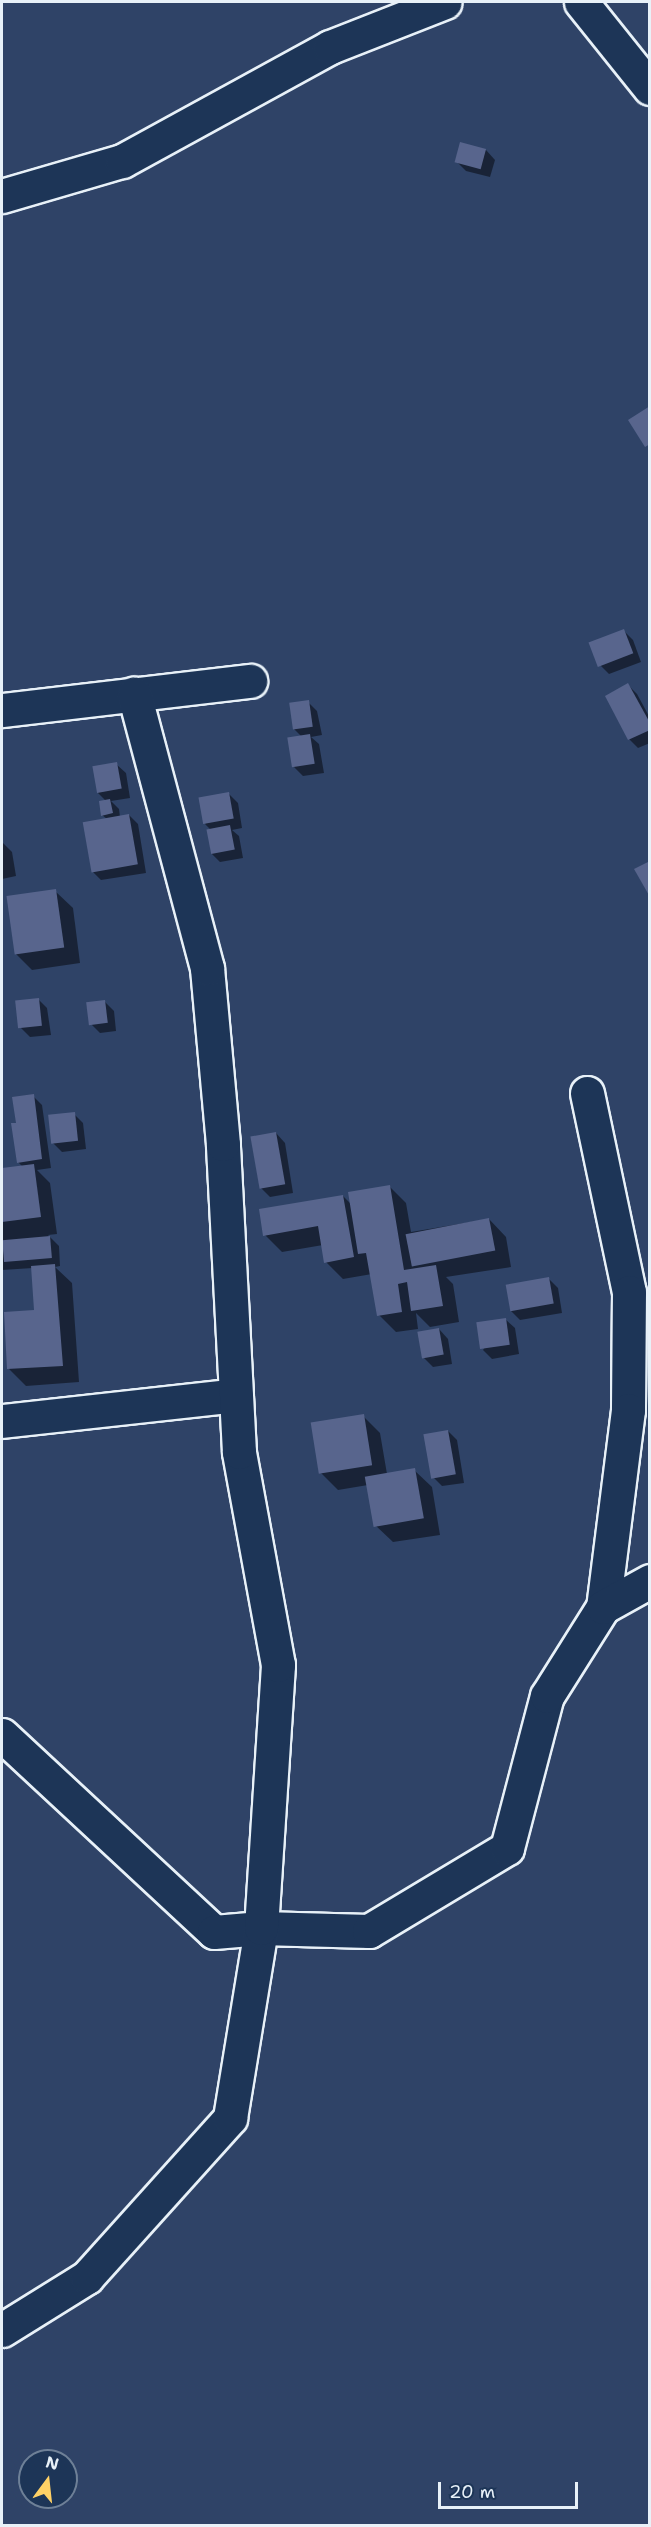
<!DOCTYPE html>
<style>
body{margin:0}
#map{position:relative;width:651px;height:2527px;overflow:hidden;background:#2f4367;font-family:"Shantell Sans",sans-serif}
div>[style]{position:absolute}
[style*='--x']{left:calc(var(--x)*1px);top:calc(var(--y)*1px);width:calc(var(--w)*1px);rotate:calc(var(--a)*1deg)}
.shadow>*{inset:0;background:#0007}
.building>*{inset:0;background:#58658d;transform-origin:0 0}
.roads{filter:drop-shadow(2px 0 #e8f1f8) drop-shadow(-2px 0 #e8f1f8) drop-shadow(0 2px #e8f1f8) drop-shadow(0 -2px #e8f1f8)}
.minor>*{height:33px;margin:-16.5px;padding:0 16.5px;transform-origin:16.5px;border-radius:16.5px;background:#1d3557}
span{translate:-50% -50%;white-space:nowrap;text-align:center;line-height:1.15;-webkit-text-stroke:5px #1d3557;paint-order:stroke}
.frame{position:absolute;inset:0;border:3px solid #e8f1f8;pointer-events:none}
.north{position:absolute;left:18px;top:2449px;width:60px;height:60px;box-sizing:border-box;background:#1d3557;border:2px solid #6e8097;border-radius:50%;rotate:15deg;font-size:16px;font-weight:700;line-height:24px;text-align:center;color:#e8f1f8}
.north::after{content:'';display:block;margin:auto;width:21px;height:27px;background:#ffd166;clip-path:polygon(50% 0,100% 100%,50% 72%,0 100%)}
.scale{position:absolute;left:438px;top:2482px;width:140px;height:27px;box-sizing:border-box;border:3px solid #e8f1f8;border-top:0;padding-left:8px;font-size:18px;line-height:21px;white-space:nowrap;color:#e8f1f8;-webkit-text-stroke:4px #1d3557;paint-order:stroke}
</style>
<div id="map">
<div class="shadow">
<div style="clip-path:polygon(461px 144px,486px 150px,495px 160px,490px 177px,466px 171px,457px 162px)"></div>
<div style="clip-path:polygon(624px 631px,633px 640px,641px 662px,609px 674px,600px 665px)"></div>
<div style="clip-path:polygon(628px 685px,637px 694px,650px 718px,650px 743px,638px 748px,629px 739px,607px 696px)"></div>
<div style="clip-path:polygon(308px 702px,317px 711px,322px 735px,311px 737px,319px 744px,324px 773px,303px 776px,294px 767px,302px 737px,294px 729px)"></div>
<div style="clip-path:polygon(116px 764px,126px 773px,130px 798px,111px 801px,119px 809px,120px 817px,129px 815px,138px 824px,146px 873px,101px 880px,92px 871px,107px 819px,102px 815px,106px 801px,98px 793px)"></div>
<div style="clip-path:polygon(229px 794px,238px 803px,242px 828px,232px 830px,239px 836px,243px 858px,220px 862px,211px 853px,211px 830px,205px 824px)"></div>
<div style="clip-path:polygon(2px 842px,12px 852px,16px 876px,2px 879px)"></div>
<div style="clip-path:polygon(55px 891px,73px 908px,80px 963px,32px 970px,15px 953px)"></div>
<div style="clip-path:polygon(38px 999px,47px 1008px,51px 1035px,30px 1037px,21px 1028px)"></div>
<div style="clip-path:polygon(105px 1002px,114px 1011px,116px 1031px,100px 1033px,91px 1024px)"></div>
<div style="clip-path:polygon(33px 1096px,42px 1105px,51px 1168px,37px 1170px,50px 1183px,57px 1234px,48px 1235px,59px 1246px,60px 1266px,55px 1267px,72px 1283px,79px 1382px,26px 1386px,9px 1369px,36px 1311px,33px 1268px,2px 1270px,2px 1170px,23px 1167px,18px 1162px,17px 1124px)"></div>
<div style="clip-path:polygon(74px 1114px,83px 1123px,86px 1149px,62px 1152px,53px 1143px)"></div>
<div style="clip-path:polygon(276px 1133px,285px 1143px,293px 1193px,270px 1197px,261px 1188px)"></div>
<div style="clip-path:polygon(389px 1186px,406px 1203px,411px 1232px,489px 1219px,506px 1237px,511px 1267px,446px 1277px,453px 1284px,459px 1322px,430px 1327px,416px 1313px,418px 1329px,396px 1332px,379px 1315px,372px 1274px,343px 1279px,326px 1262px,323px 1245px,282px 1252px,265px 1235px,343px 1196px,352px 1205px)"></div>
<div style="clip-path:polygon(549px 1279px,558px 1288px,562px 1313px,520px 1320px,511px 1311px)"></div>
<div style="clip-path:polygon(505px 1319px,515px 1328px,519px 1354px,492px 1359px,483px 1350px)"></div>
<div style="clip-path:polygon(439px 1329px,448px 1339px,452px 1364px,433px 1367px,424px 1358px)"></div>
<div style="clip-path:polygon(363px 1416px,380px 1433px,387px 1474px,414px 1470px,432px 1487px,440px 1535px,393px 1542px,375px 1525px,368px 1485px,338px 1490px,321px 1473px)"></div>
<div style="clip-path:polygon(448px 1431px,457px 1440px,464px 1483px,442px 1486px,433px 1477px)"></div>
</div>
<div class="building">
<div style="left:460px;top:142px;width:27px;height:21px;rotate:15deg"></div>
<div style="clip-path:polygon(650px 406px,650px 444px,645px 447px,628px 420px)"></div>
<div style="left:624px;top:629px;width:26px;height:38px;rotate:69deg"></div>
<div style="clip-path:polygon(628px 683px,650px 723px,650px 730px,628px 740px,605px 696px)"></div>
<div style="left:309px;top:700px;width:27px;height:20px;rotate:82deg"></div>
<div style="left:310px;top:734px;width:30px;height:23px;rotate:81deg"></div>
<div style="left:117px;top:762px;width:27px;height:25px;rotate:80deg"></div>
<div style="left:229px;top:792px;width:27px;height:31px;rotate:80deg"></div>
<div style="clip-path:polygon(110px 799px,113px 813px,101px 816px,99px 801px)"></div>
<div style="left:129px;top:814px;width:51px;height:47px;rotate:80deg"></div>
<div style="left:230px;top:825px;width:25px;height:24px;rotate:79deg"></div>
<div style="clip-path:polygon(650px 861px,650px 897px,634px 869px)"></div>
<div style="left:56px;top:889px;width:59px;height:50px;rotate:82deg"></div>
<div style="left:39px;top:998px;width:28px;height:24px;rotate:84deg"></div>
<div style="left:105px;top:1000px;width:23px;height:19px;rotate:83deg"></div>
<div style="clip-path:polygon(34px 1094px,42px 1159px,17px 1163px,11px 1123px,16px 1123px,12px 1097px)"></div>
<div style="left:75px;top:1112px;width:29px;height:27px;rotate:84deg"></div>
<div style="left:276px;top:1132px;width:53px;height:26px;rotate:80deg"></div>
<div style="clip-path:polygon(34px 1164px,41px 1217px,2px 1222px,2px 1168px)"></div>
<div style="clip-path:polygon(390px 1185px,404px 1270px,436px 1265px,443px 1306px,411px 1311px,407px 1282px,398px 1284px,402px 1312px,377px 1316px,366px 1253px,358px 1254px,348px 1192px)"></div>
<div style="clip-path:polygon(343px 1195px,354px 1257px,324px 1263px,318px 1226px,263px 1236px,259px 1209px)"></div>
<div style="left:489px;top:1218px;width:33px;height:85px;rotate:79deg"></div>
<div style="left:50px;top:1236px;width:22px;height:48px;rotate:85deg"></div>
<div style="clip-path:polygon(55px 1264px,63px 1366px,7px 1369px,4px 1312px,34px 1310px,31px 1266px)"></div>
<div style="left:549px;top:1277px;width:27px;height:44px;rotate:80deg"></div>
<div style="left:506px;top:1318px;width:27px;height:30px;rotate:82deg"></div>
<div style="left:439px;top:1328px;width:27px;height:22px;rotate:80deg"></div>
<div style="left:364px;top:1414px;width:52px;height:54px;rotate:81deg"></div>
<div style="left:448px;top:1430px;width:45px;height:25px;rotate:80deg"></div>
<div style="left:415px;top:1468px;width:51px;height:51px;rotate:80deg"></div>
</div>
<div class="roads">
<div class="minor">
<div style="--x:581;--y:2;--w:110;--a:51.3"></div>
<div style="--x:2;--y:196;--w:125;--a:-16.3"></div>
<div style="--x:122;--y:161;--w:237;--a:-28.7"></div>
<div style="--x:330;--y:47;--w:123;--a:-21.4"></div>
<div style="--x:2;--y:710;--w:250;--a:-6.7"></div>
<div style="--x:587;--y:1093;--w:203;--a:78.1"></div>
<div style="--x:629;--y:1292;--w:118;--a:90.5"></div>
<div style="--x:628;--y:1410;--w:199;--a:97.2"></div>
<div style="--x:2;--y:1421;--w:235;--a:-6.3"></div>
<div style="--x:2;--y:1735;--w:289;--a:42.9"></div>
<div style="--x:214;--y:1932;--w:47;--a:-4.9"></div>
<div style="--x:261;--y:1928;--w:108;--a:1.6"></div>
<div style="--x:369;--y:1931;--w:161;--a:-31"></div>
<div style="--x:507;--y:1848;--w:157;--a:-75.3"></div>
<div style="--x:547;--y:1696;--w:105;--a:-57.8"></div>
<div style="--x:603;--y:1607;--w:54;--a:-29"></div>
<div style="--x:2;--y:2330;--w:100;--a:-31.9"></div>
<div style="--x:87;--y:2277;--w:214;--a:-48"></div>
<div style="--x:230;--y:2118;--w:193;--a:-80.7"></div>
<div style="--x:261;--y:1928;--w:264;--a:-86.3"></div>
<div style="--x:278;--y:1665;--w:217;--a:-100.4"></div>
<div style="--x:239;--y:1452;--w:308;--a:-93"></div>
<div style="--x:223;--y:1144;--w:177;--a:-95.2"></div>
<div style="--x:207;--y:968;--w:284;--a:-104.9"></div>
</div>
</div>
<div class="frame"></div>
<div class="north">N</div>
<div class="scale">20 m</div>
</div>
